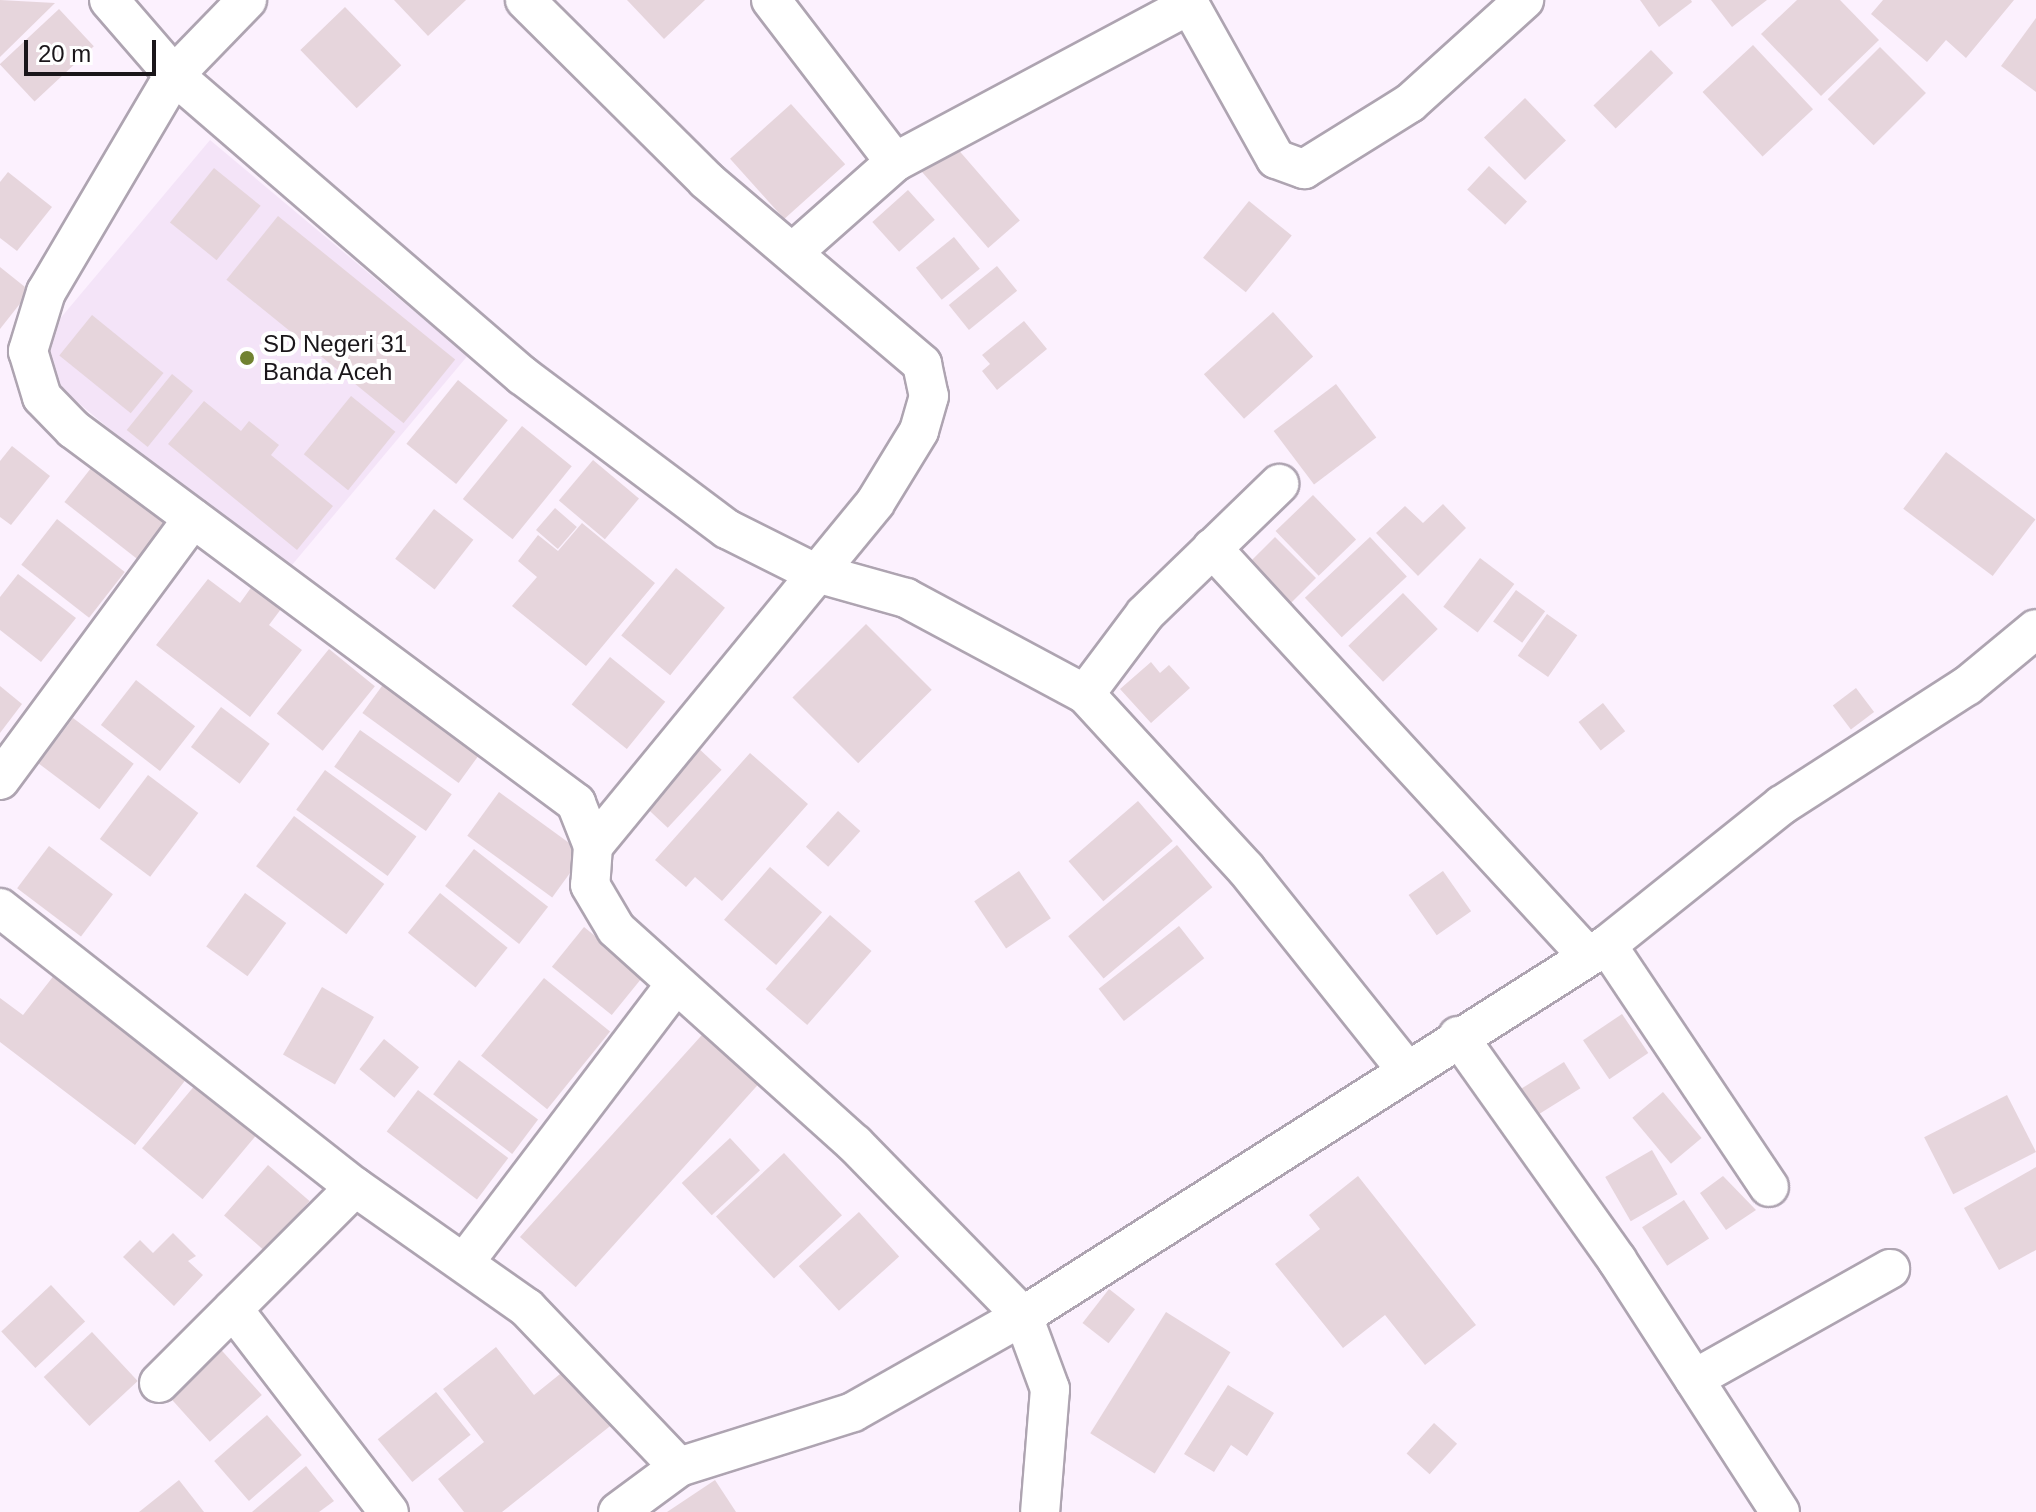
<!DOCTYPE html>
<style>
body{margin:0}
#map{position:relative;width:2036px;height:1512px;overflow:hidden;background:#fcf1fe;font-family:Arial,sans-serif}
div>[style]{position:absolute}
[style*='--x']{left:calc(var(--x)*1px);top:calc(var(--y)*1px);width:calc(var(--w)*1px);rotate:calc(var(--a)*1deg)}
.built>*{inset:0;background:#f4e4f8;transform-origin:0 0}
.building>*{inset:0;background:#e6d5dc;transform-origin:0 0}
.roads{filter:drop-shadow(2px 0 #aea4b1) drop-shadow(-2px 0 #aea4b1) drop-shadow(0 2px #aea4b1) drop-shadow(0 -2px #aea4b1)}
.street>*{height:38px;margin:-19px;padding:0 19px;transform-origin:19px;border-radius:19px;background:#fff}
.dots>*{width:22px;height:22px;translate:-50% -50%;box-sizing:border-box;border:4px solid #fff;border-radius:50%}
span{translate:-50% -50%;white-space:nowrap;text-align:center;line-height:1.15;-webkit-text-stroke:8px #fff;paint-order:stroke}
.poi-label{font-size:24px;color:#1a161a}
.left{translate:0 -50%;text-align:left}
.scale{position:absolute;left:24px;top:40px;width:132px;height:36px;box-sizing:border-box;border:4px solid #1a161a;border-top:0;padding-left:10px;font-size:24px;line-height:28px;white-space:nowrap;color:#1a161a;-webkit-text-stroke:6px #fff;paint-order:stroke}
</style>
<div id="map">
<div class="built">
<div style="left:210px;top:140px;width:336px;height:286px;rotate:40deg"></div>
</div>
<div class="building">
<div style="clip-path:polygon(0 0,55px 3px,0 57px)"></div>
<div style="clip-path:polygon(394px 0,466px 0,428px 36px)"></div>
<div style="clip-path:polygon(627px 0,705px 0,664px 39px)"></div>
<div style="clip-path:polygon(1640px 0,1691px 0,1692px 2px,1659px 27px)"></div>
<div style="clip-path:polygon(1711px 0,1767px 0,1732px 27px)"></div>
<div style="clip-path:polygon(1797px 0,1840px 0,1879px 40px,1821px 96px,1761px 34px)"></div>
<div style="clip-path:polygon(1883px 0,2014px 0,1966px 58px,1946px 40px,1927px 62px,1871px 14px)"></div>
<div style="left:345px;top:7px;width:81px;height:62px;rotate:46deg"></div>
<div style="left:59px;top:9px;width:51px;height:81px;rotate:47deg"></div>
<div style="clip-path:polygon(2036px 18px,2036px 92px,2001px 66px)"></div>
<div style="left:1753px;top:45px;width:88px;height:69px;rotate:47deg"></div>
<div style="left:1880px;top:47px;width:65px;height:74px;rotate:45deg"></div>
<div style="left:1651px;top:50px;width:32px;height:80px;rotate:46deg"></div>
<div style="left:1525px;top:98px;width:59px;height:57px;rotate:46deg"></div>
<div style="left:791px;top:104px;width:81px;height:82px;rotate:48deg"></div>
<div style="left:949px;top:139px;width:108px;height:42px;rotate:49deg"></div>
<div style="left:1489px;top:166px;width:52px;height:32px;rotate:43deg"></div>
<div style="left:214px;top:168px;width:60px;height:70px;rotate:39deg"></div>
<div style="clip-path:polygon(8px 172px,52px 207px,17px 251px,0 238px,0 182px)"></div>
<div style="left:908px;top:190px;width:40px;height:48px;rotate:48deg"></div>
<div style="left:1249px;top:201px;width:55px;height:73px;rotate:39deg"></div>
<div style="left:278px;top:216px;width:228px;height:82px;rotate:39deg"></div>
<div style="left:954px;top:237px;width:41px;height:49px;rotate:51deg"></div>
<div style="left:997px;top:266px;width:32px;height:62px;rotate:51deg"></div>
<div style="clip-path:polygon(0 267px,30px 291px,0 329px)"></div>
<div style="left:1273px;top:312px;width:60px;height:93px;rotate:48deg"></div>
<div style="left:92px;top:315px;width:92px;height:52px;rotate:39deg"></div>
<div style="clip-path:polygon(1024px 321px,1047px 349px,997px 390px,982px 371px,990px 364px,982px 355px)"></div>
<div style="left:172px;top:374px;width:27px;height:72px;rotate:39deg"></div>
<div style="left:458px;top:380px;width:64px;height:82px;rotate:39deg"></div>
<div style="left:1336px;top:384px;width:67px;height:78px;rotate:53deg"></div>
<div style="left:351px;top:396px;width:57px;height:75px;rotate:39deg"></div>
<div style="clip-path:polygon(204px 401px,241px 431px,249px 421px,279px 445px,271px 455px,333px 506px,297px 550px,168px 444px)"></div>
<div style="left:522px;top:426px;width:64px;height:94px;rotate:39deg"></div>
<div style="clip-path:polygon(12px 446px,50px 476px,11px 525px,0 517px,0 461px)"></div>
<div style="left:1946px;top:452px;width:112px;height:71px;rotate:37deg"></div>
<div style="left:102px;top:454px;width:105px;height:61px;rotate:38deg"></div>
<div style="left:593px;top:460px;width:60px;height:53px;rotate:40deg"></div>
<div style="left:1313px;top:495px;width:62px;height:52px;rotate:46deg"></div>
<div style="clip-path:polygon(1443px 504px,1466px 528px,1418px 576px,1376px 533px,1405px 506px,1423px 523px)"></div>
<div style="left:555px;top:508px;width:29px;height:29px;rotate:41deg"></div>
<div style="left:434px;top:509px;width:50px;height:63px;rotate:38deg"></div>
<div style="left:57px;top:519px;width:86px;height:58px;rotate:38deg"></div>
<div style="clip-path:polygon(582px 523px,655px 583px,586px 666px,512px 606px,537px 577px,518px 561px,538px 535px,558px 551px)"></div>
<div style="left:1275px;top:537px;width:58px;height:45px;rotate:45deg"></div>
<div style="left:1370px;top:537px;width:54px;height:89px;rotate:47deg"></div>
<div style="left:1480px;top:558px;width:43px;height:61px;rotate:37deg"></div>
<div style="left:676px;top:568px;width:63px;height:87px;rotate:39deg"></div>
<div style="clip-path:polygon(18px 574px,76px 618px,41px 662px,0 630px,0 597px)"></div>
<div style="clip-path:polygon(258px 578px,287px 601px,269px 625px,302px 650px,250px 717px,156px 645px,208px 579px,240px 603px)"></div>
<div style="left:1516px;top:590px;width:36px;height:39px;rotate:36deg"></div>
<div style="left:1403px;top:593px;width:50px;height:76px;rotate:46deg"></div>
<div style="left:1547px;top:614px;width:37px;height:51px;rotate:35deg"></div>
<div style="left:866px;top:624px;width:93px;height:104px;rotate:45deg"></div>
<div style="left:329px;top:649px;width:59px;height:83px;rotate:39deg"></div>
<div style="left:610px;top:657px;width:71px;height:61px;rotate:39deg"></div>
<div style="clip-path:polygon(1151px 662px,1160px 673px,1169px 665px,1190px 688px,1151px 723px,1120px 689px)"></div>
<div style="left:390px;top:675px;width:119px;height:47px;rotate:36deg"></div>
<div style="left:136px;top:680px;width:75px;height:57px;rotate:38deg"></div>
<div style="clip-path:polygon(0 686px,22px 704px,0 733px)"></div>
<div style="left:1856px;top:688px;width:30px;height:29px;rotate:53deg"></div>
<div style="left:1603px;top:703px;width:36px;height:31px;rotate:52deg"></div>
<div style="left:221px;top:707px;width:61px;height:50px;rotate:37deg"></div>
<div style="left:73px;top:718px;width:76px;height:57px;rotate:37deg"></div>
<div style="left:360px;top:730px;width:112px;height:45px;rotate:35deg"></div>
<div style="left:696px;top:746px;width:35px;height:79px;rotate:43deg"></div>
<div style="clip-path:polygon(750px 753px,808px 804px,722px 901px,695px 877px,686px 887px,655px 860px)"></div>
<div style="left:325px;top:770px;width:113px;height:49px;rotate:36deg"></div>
<div style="left:148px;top:775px;width:63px;height:80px;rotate:37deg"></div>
<div style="left:499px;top:792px;width:105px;height:54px;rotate:36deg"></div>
<div style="left:1138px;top:801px;width:53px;height:92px;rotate:49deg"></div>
<div style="left:838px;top:811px;width:30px;height:48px;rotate:42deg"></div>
<div style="left:294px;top:816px;width:113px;height:63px;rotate:37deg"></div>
<div style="left:1177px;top:845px;width:55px;height:142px;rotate:50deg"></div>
<div style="left:49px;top:846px;width:80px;height:53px;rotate:37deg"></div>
<div style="left:474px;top:849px;width:94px;height:47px;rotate:38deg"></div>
<div style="left:770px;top:867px;width:69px;height:70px;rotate:41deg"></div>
<div style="left:1019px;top:871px;width:57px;height:54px;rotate:56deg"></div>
<div style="left:1443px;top:871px;width:49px;height:42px;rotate:55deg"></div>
<div style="left:245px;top:893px;width:51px;height:66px;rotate:36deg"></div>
<div style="left:440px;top:893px;width:87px;height:51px;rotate:39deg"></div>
<div style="left:830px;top:915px;width:55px;height:98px;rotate:41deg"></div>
<div style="left:1179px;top:926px;width:41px;height:102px;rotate:52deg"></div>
<div style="left:584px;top:927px;width:77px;height:51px;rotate:39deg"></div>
<div style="clip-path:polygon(59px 969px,194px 1069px,135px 1145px,0 1042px,0 998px,23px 1015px)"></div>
<div style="left:544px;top:978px;width:85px;height:100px;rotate:39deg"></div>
<div style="left:322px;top:987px;width:60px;height:78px;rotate:30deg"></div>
<div style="left:1622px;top:1014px;width:47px;height:47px;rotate:56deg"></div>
<div style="left:710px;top:1026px;width:75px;height:284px;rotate:42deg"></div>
<div style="left:384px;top:1039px;width:45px;height:39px;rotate:39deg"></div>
<div style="left:459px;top:1060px;width:99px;height:43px;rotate:37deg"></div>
<div style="left:1564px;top:1062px;width:31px;height:52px;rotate:58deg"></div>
<div style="left:196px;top:1084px;width:79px;height:84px;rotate:40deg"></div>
<div style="left:418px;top:1090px;width:113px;height:52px;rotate:37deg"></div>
<div style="left:1663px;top:1092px;width:60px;height:40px;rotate:50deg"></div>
<div style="left:2007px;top:1095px;width:64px;height:93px;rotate:63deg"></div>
<div style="left:730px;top:1138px;width:44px;height:66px;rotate:47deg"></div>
<div style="left:1652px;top:1150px;width:51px;height:54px;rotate:60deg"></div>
<div style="left:784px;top:1153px;width:85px;height:93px;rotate:47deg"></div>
<div style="left:268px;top:1165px;width:55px;height:67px;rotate:41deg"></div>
<div style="clip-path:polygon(2036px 1167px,2036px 1250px,1999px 1270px,1964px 1208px)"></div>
<div style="clip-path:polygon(1358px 1176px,1476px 1325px,1425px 1365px,1385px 1315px,1343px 1348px,1275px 1264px,1320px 1229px,1309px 1215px)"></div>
<div style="clip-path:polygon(1723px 1176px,1756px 1210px,1726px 1230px,1700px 1193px)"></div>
<div style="left:1684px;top:1200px;width:46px;height:50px;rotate:57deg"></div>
<div style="left:859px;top:1212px;width:60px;height:81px;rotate:48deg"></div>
<div style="clip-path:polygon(173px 1233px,196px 1256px,188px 1261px,203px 1275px,174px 1306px,123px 1257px,140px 1240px,153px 1253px)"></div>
<div style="left:51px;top:1285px;width:50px;height:68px;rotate:47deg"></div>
<div style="left:1109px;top:1289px;width:33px;height:43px;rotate:38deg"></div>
<div style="left:1166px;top:1312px;width:76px;height:143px;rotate:32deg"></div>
<div style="left:92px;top:1332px;width:67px;height:66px;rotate:47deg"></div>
<div style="left:215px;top:1343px;width:70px;height:70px;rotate:48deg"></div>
<div style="clip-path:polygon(496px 1347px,534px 1395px,575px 1362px,619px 1419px,502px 1512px,464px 1512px,438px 1479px,484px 1442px,443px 1389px)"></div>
<div style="clip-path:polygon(1228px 1385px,1274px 1413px,1247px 1456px,1231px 1445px,1214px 1472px,1184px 1454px)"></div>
<div style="left:436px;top:1392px;width:55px;height:75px;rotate:51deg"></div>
<div style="left:267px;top:1415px;width:53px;height:70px;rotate:49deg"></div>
<div style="left:1434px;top:1423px;width:31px;height:41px;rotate:42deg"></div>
<div style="clip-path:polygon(306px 1466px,334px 1501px,319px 1512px,252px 1512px)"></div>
<div style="clip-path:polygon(179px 1480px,204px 1512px,139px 1512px)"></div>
<div style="clip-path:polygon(715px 1480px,736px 1512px,667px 1512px)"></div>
</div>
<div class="roads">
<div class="street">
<div style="--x:109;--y:0;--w:99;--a:49.1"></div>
<div style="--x:174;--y:75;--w:252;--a:120.5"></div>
<div style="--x:46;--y:292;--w:62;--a:107"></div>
<div style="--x:28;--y:351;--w:48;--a:73.1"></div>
<div style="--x:42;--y:397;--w:45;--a:45.9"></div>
<div style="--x:73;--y:429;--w:627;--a:36.63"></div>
<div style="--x:576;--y:803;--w:46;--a:68.4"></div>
<div style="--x:593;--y:846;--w:39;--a:94"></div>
<div style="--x:590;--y:885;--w:51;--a:59.4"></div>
<div style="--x:616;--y:929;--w:321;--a:42"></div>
<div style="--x:855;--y:1144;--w:240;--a:45.7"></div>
<div style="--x:1023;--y:1316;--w:78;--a:69.7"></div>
<div style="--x:1050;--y:1389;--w:123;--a:94.6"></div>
<div style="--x:247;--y:0;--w:105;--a:134.2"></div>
<div style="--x:174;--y:75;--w:461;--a:40.8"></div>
<div style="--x:523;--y:376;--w:255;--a:36.9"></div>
<div style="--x:727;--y:529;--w:96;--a:26.6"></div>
<div style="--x:813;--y:572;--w:97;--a:15.6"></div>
<div style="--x:906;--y:598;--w:203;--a:28.2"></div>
<div style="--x:1085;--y:694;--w:238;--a:47.4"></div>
<div style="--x:1246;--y:869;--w:258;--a:51.4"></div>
<div style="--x:525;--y:0;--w:255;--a:44.8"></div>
<div style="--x:706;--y:180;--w:284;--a:40.4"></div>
<div style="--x:922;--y:364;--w:33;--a:78"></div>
<div style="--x:929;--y:396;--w:36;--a:106"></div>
<div style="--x:919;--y:431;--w:84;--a:121.4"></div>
<div style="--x:875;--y:503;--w:444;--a:129.4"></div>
<div style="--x:771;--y:0;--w:204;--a:52.6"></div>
<div style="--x:895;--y:162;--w:137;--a:138.5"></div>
<div style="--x:1187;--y:0;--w:182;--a:60.8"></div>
<div style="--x:1276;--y:159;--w:30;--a:20"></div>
<div style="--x:1304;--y:169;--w:125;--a:-31.9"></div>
<div style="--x:1410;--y:103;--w:154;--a:-42.1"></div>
<div style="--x:895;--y:162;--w:333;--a:-28.1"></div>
<div style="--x:1212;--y:548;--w:551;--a:47.36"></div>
<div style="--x:1085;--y:694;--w:100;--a:-53.1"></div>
<div style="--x:1145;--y:614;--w:187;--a:-44.1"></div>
<div style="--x:0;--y:780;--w:325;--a:-53.6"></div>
<div style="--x:0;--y:908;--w:452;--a:38.2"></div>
<div style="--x:355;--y:1187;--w:210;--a:35.1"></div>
<div style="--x:527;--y:1308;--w:220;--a:46.3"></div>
<div style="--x:1607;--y:945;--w:291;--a:56.2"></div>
<div style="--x:1458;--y:1036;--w:275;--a:54.6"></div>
<div style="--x:1617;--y:1260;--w:300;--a:57.1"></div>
<div style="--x:467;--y:1259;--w:345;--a:-52.8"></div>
<div style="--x:233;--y:1309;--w:256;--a:52.5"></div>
<div style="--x:1694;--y:1379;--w:225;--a:-29.3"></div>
<div style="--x:159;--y:1383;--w:277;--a:-45"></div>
<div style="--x:618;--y:1512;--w:76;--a:-36.4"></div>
<div style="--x:679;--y:1467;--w:182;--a:-17.5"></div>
<div style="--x:853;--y:1412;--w:195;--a:-29.5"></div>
<div style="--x:1023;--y:1316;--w:692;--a:-32.43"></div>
<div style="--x:1607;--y:945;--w:224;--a:-38.7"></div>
<div style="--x:1782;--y:805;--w:220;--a:-32.8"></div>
<div style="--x:1967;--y:686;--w:89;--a:-39.6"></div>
</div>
</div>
<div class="dots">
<div style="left:247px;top:358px;background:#718231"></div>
</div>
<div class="poi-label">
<span class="left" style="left:263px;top:358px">SD Negeri 31<br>Banda Aceh</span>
</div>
<div class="scale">20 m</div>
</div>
